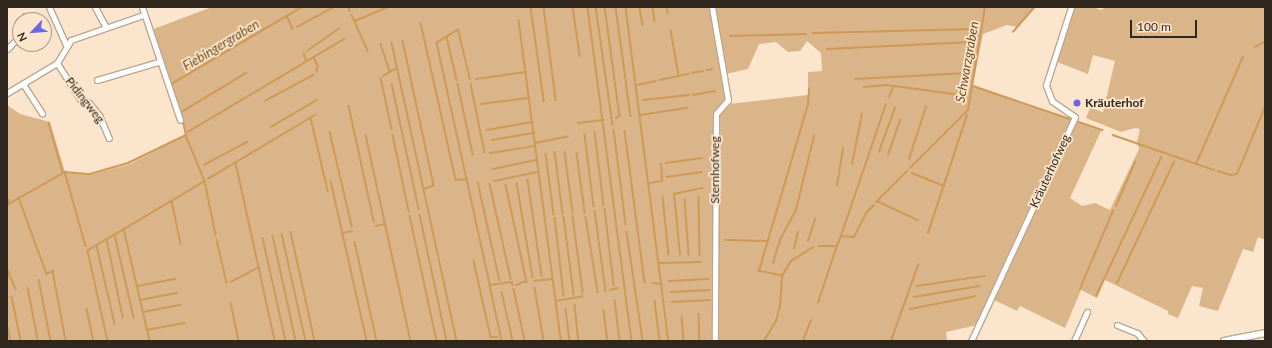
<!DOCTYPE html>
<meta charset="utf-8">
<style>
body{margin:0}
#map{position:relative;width:1272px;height:348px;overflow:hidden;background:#fbe6cd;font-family:Lato,sans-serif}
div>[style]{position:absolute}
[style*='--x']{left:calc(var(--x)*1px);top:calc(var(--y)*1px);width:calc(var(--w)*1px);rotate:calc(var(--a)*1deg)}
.green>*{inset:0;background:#dab58a}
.stream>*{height:1.5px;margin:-0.75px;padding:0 0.75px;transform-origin:0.75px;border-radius:0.75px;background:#cf9956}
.roads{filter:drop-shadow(1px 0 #bca790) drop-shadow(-1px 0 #bca790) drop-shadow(0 1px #bca790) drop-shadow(0 -1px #bca790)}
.minor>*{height:5px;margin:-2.5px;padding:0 2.5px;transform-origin:2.5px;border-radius:2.5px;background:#fff}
.tertiary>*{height:6px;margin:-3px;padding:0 3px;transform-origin:3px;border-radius:3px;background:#fff}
.dots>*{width:11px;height:11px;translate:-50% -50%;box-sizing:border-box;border:2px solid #fbe6cd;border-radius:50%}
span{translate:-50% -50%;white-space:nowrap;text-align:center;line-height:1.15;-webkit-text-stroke:3.5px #fbe6cd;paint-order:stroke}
.street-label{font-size:12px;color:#2f271e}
.poi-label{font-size:12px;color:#2f271e;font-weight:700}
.left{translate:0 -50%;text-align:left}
.water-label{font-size:13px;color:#704b18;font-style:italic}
.frame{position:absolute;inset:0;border:8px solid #2f271e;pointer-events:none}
.north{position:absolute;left:12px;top:12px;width:40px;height:40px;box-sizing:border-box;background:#fbe6cd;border:1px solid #a99a87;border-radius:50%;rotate:244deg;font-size:11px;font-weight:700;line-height:16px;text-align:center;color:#2f271e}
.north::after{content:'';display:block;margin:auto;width:14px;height:18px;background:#6b67e0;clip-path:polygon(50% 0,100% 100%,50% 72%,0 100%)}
.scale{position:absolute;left:1130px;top:20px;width:67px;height:18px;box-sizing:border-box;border:2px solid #2f271e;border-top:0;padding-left:5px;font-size:12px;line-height:14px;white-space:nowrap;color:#2f271e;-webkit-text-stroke:3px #fbe6cd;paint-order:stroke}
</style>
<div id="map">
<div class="green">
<div style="clip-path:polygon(evenodd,212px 7px,1036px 7px,1017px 27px,1007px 25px,983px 34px,973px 85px,1101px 131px,1070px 198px,1082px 206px,1095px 203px,1110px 210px,1139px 149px,1137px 142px,1140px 129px,1135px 128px,1121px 132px,1086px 118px,1090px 108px,1103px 112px,1115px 61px,1093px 55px,1088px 74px,1057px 62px,1074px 7px,1093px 7px,1101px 10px,1106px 7px,1265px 7px,1265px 240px,1258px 237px,1253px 252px,1243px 249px,1218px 311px,1199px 306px,1203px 288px,1192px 286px,1178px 318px,1168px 314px,1168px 311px,1105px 280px,1097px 298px,1081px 290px,1065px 328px,1020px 306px,1017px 311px,990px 298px,977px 325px,946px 332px,947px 341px,7px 341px,7px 105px,20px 114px,50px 122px,65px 172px,90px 175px,130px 164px,187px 134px,151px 30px,212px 7px,807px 41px,821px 53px,822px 71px,808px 72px,808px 95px,721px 105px,725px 100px,721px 75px,748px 69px,759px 44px,776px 42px,788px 52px,800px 51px,807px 41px)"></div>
</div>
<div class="stream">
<div style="--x:349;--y:7;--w:4;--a:76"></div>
<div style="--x:531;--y:7;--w:95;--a:82.1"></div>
<div style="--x:544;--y:7;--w:94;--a:82.6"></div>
<div style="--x:573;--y:7;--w:49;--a:81.7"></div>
<div style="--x:588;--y:7;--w:337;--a:82.5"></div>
<div style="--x:596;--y:7;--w:119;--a:81.8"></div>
<div style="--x:605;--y:7;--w:110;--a:82.2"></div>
<div style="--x:620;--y:116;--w:4;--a:146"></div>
<div style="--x:616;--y:7;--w:110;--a:82.2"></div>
<div style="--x:626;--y:7;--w:337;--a:82.7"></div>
<div style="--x:640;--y:7;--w:18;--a:81"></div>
<div style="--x:653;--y:7;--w:14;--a:82"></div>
<div style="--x:667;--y:7;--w:6;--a:81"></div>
<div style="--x:352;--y:15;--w:39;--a:66"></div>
<div style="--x:287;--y:16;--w:14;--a:65"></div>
<div style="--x:519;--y:20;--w:324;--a:82.5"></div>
<div style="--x:355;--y:21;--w:36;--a:-23"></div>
<div style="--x:421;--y:23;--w:161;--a:77.4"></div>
<div style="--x:456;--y:180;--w:11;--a:-5"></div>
<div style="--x:297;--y:27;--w:42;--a:-28.4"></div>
<div style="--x:671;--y:30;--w:47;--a:80.1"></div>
<div style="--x:1013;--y:32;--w:33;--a:-49"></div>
<div style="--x:813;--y:33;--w:162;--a:-1.4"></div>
<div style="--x:730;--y:36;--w:76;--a:-1.5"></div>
<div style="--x:447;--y:37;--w:44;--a:76.9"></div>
<div style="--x:403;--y:41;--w:148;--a:77.9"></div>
<div style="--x:434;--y:186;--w:9;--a:162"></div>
<div style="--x:392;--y:43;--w:305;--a:77.7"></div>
<div style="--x:381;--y:44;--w:29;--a:72"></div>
<div style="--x:1255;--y:47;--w:11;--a:-27"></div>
<div style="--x:827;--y:49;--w:145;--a:-2.8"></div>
<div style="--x:307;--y:51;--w:39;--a:-35"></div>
<div style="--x:304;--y:53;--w:9;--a:72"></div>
<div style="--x:314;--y:57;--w:10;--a:66"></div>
<div style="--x:318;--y:66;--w:6;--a:99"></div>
<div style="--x:707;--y:70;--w:5;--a:-11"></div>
<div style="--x:692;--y:73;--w:11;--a:-10"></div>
<div style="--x:383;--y:76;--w:16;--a:-30"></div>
<div style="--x:381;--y:78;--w:52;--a:77.8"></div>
<div style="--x:476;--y:79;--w:50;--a:-8"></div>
<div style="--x:855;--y:79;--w:113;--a:-3"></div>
<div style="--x:470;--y:80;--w:51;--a:-103.5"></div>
<div style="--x:458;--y:30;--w:25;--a:148"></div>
<div style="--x:437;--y:43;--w:248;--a:77.6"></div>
<div style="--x:490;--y:285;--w:22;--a:-8"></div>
<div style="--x:512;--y:282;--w:3;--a:72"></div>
<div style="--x:660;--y:80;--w:29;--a:-12"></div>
<div style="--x:392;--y:84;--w:128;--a:77.8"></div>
<div style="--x:458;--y:84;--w:72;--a:77.9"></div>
<div style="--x:471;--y:84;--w:70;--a:78.5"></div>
<div style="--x:170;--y:85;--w:153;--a:-30.6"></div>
<div style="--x:637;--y:85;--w:19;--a:-12"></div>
<div style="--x:973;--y:86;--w:102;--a:18.8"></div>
<div style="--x:864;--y:87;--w:23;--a:-5"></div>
<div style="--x:887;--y:85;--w:74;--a:7.8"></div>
<div style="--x:693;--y:95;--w:22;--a:-10"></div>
<div style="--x:889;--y:97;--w:12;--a:-66"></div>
<div style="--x:643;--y:100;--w:46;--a:-6.2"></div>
<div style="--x:265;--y:101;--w:55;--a:-28.4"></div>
<div style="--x:481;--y:104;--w:48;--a:-7.1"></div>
<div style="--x:349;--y:106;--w:118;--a:77.7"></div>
<div style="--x:180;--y:113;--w:77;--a:-31.2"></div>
<div style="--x:640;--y:115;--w:48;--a:-8.5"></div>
<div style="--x:311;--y:118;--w:75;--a:76.9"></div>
<div style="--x:1076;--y:121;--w:28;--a:19"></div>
<div style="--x:49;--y:123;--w:51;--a:74.1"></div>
<div style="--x:578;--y:123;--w:25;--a:-7"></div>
<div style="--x:271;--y:127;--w:53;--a:-30.4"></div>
<div style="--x:487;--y:130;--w:46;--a:-10.1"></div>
<div style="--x:614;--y:130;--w:95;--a:82.7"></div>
<div style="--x:625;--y:131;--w:153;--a:82.5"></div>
<div style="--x:188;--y:132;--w:182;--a:-30.8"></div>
<div style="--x:330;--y:132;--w:97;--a:76.8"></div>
<div style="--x:595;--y:132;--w:74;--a:83"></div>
<div style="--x:585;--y:134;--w:73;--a:82.9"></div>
<div style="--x:186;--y:135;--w:50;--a:67.6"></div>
<div style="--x:205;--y:181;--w:55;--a:78.5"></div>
<div style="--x:366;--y:135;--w:211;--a:77.7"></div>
<div style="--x:393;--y:135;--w:78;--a:78.1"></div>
<div style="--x:1113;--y:135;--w:107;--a:19.1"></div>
<div style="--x:492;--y:140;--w:43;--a:-9.5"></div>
<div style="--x:535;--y:143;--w:33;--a:-11"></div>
<div style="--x:555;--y:152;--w:62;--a:82.5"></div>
<div style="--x:565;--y:152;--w:61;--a:82.4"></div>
<div style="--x:879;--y:152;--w:47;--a:-70"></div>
<div style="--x:490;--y:153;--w:46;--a:-8.8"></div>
<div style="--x:577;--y:153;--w:60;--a:82.3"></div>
<div style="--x:546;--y:154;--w:61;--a:82.4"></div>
<div style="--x:888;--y:155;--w:37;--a:-71"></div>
<div style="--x:909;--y:159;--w:55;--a:-71.9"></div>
<div style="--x:236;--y:163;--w:182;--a:77.6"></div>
<div style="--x:666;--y:163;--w:36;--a:-8"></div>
<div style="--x:852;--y:164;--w:51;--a:-78.7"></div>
<div style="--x:1196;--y:164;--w:117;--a:-66.3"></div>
<div style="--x:204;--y:165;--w:49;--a:-28.1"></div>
<div style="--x:910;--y:168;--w:82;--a:-45"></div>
<div style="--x:968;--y:110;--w:104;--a:-80.6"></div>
<div style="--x:493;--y:169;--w:44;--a:-11.8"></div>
<div style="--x:1218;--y:171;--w:13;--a:18"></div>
<div style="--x:1230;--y:175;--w:7;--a:-8"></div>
<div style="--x:1237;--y:174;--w:73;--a:-67.3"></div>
<div style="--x:65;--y:172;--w:77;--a:74.2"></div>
<div style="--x:912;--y:173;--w:35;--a:22"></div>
<div style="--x:667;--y:177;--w:35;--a:-8"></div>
<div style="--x:208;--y:179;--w:125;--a:-30.9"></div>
<div style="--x:528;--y:180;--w:97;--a:81.7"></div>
<div style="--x:331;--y:181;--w:164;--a:77.3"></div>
<div style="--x:494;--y:181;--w:45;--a:-11.6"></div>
<div style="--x:478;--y:182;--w:101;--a:77.5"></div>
<div style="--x:517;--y:183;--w:96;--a:80.4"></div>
<div style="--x:649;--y:183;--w:13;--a:-9"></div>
<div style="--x:662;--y:181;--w:17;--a:-93"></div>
<div style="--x:490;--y:184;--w:97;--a:77.5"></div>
<div style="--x:506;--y:185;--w:99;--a:77.8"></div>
<div style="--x:527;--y:282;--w:5;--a:169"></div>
<div style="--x:837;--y:186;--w:38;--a:-81"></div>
<div style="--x:663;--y:197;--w:58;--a:84.1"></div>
<div style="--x:699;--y:197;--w:58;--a:89"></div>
<div style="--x:7;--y:198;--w:6;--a:59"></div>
<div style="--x:19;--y:198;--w:81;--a:69.8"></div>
<div style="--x:47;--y:274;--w:7;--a:-27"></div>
<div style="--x:53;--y:271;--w:71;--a:79.5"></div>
<div style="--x:685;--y:199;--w:56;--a:85.9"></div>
<div style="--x:172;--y:201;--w:44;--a:78.2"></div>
<div style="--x:877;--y:201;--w:45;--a:24.9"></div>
<div style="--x:876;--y:202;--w:44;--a:-45"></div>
<div style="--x:7;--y:205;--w:67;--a:-29.6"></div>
<div style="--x:65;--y:172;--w:25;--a:5"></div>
<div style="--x:90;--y:174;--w:40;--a:-16"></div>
<div style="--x:128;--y:163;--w:64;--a:-25.8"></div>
<div style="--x:186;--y:135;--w:18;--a:-103"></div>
<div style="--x:1116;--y:206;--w:48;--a:-66.6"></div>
<div style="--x:605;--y:209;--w:76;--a:83.2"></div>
<div style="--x:595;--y:211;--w:81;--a:82.2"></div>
<div style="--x:420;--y:215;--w:129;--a:77.9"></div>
<div style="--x:410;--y:216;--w:128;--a:77.8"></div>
<div style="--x:573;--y:216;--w:77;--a:82.5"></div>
<div style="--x:564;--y:217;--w:78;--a:82.6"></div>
<div style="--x:586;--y:217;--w:76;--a:80.9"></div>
<div style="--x:555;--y:218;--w:78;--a:83.3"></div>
<div style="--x:376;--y:226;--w:9;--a:-13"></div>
<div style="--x:124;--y:229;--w:115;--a:76.9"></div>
<div style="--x:291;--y:232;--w:112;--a:77.6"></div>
<div style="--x:627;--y:232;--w:110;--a:81.6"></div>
<div style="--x:342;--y:233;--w:10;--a:-11"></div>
<div style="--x:928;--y:233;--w:124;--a:-71.7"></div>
<div style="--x:282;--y:234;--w:110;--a:77.4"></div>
<div style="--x:115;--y:235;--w:84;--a:77"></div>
<div style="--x:273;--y:236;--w:107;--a:77.6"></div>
<div style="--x:841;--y:236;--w:139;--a:-71.2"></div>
<div style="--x:263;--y:238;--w:106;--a:77.4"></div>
<div style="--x:107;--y:239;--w:80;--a:78.4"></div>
<div style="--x:217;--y:240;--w:44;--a:76.9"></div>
<div style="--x:725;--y:240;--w:42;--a:1.4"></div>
<div style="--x:808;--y:241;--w:23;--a:-72"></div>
<div style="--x:355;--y:242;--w:101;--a:77.5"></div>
<div style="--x:97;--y:246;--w:80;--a:77"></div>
<div style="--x:819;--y:246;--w:18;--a:0"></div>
<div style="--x:837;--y:246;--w:11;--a:-68"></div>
<div style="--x:841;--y:236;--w:13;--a:4"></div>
<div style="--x:854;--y:237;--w:27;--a:-63"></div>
<div style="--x:866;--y:213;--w:11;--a:-45"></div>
<div style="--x:794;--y:249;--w:17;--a:-77"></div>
<div style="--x:87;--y:251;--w:137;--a:-30.7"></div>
<div style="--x:88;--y:251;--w:92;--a:77.5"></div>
<div style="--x:680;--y:255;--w:61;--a:-95.6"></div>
<div style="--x:674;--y:194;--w:29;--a:-12"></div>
<div style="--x:474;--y:261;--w:78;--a:77.4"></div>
<div style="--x:491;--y:337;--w:6;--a:0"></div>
<div style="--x:659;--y:263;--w:42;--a:-1.4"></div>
<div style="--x:773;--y:263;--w:24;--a:-73"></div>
<div style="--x:780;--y:240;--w:34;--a:-62"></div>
<div style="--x:796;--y:210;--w:76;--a:-76.3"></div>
<div style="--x:7;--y:268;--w:23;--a:67"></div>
<div style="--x:782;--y:276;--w:24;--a:-168"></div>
<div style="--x:759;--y:271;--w:174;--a:-73.6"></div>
<div style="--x:808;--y:104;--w:15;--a:-86"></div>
<div style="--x:39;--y:280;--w:62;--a:78.9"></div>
<div style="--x:534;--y:281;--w:18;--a:-6"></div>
<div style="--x:669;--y:281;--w:39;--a:-3"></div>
<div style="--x:231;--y:282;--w:32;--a:-28"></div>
<div style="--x:653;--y:283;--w:9;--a:6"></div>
<div style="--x:1117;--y:283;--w:134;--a:-64.8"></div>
<div style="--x:490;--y:285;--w:57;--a:77.9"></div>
<div style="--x:516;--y:285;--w:4;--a:-14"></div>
<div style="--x:138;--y:286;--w:38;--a:-11"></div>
<div style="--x:917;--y:286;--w:68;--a:-8.5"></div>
<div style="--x:28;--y:288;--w:52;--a:78.9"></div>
<div style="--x:535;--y:288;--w:54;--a:80.4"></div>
<div style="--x:514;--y:289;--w:53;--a:78.1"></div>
<div style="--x:1080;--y:289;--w:85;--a:-67.1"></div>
<div style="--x:610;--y:290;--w:8;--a:-14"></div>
<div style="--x:502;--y:292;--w:50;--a:77.3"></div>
<div style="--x:671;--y:292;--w:38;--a:-3"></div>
<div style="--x:1096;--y:296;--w:153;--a:-64.8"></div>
<div style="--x:7;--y:297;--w:1;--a:0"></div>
<div style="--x:12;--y:297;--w:45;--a:78.4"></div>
<div style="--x:914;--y:297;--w:66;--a:-9.6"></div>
<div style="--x:140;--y:300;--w:38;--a:-11"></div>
<div style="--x:615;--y:300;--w:41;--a:83"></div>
<div style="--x:556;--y:301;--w:27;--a:-10"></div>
<div style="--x:655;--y:301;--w:40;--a:82.9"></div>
<div style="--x:672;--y:302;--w:38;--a:-3"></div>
<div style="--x:231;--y:303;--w:39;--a:78"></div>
<div style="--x:818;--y:303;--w:60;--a:-71.6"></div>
<div style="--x:575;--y:305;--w:36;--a:84"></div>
<div style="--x:87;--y:309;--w:33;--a:78"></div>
<div style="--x:566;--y:309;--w:32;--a:83"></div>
<div style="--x:910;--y:309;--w:67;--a:-11.1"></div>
<div style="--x:604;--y:310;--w:31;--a:83"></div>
<div style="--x:143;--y:312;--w:38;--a:-11"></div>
<div style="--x:699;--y:314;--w:27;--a:88"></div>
<div style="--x:682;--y:317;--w:24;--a:85"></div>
<div style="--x:7;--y:324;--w:17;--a:77"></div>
<div style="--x:147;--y:330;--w:38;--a:-11"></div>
<div style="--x:764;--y:341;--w:23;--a:-59"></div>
<div style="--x:776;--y:321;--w:16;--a:-75"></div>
<div style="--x:780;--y:306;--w:30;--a:-86"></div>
<div style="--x:782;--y:276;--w:17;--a:-59"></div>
<div style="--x:791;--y:261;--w:26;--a:-32"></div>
<div style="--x:803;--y:341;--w:22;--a:-69"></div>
<div style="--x:891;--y:341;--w:81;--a:-70.4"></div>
</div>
<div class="roads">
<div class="minor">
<div style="--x:49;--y:7;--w:42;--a:65.9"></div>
<div style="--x:95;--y:7;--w:21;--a:62"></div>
<div style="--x:142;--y:7;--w:119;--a:71.4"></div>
<div style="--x:712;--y:7;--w:94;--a:80.2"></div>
<div style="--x:728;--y:100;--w:18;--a:131"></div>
<div style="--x:716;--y:114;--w:227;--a:90.3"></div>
<div style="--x:25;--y:16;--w:4;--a:76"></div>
<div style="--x:7;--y:49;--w:18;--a:-45"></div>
<div style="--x:57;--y:63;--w:43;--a:57.4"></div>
<div style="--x:80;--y:99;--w:10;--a:24"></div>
<div style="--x:89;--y:103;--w:16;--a:50"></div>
<div style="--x:99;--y:115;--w:25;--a:67"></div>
<div style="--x:97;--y:80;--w:64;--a:-16.4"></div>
<div style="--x:23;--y:84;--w:35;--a:57"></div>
<div style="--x:7;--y:93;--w:58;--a:-31"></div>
<div style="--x:57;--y:63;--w:27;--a:-59"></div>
<div style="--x:71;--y:40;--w:76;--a:-19.1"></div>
<div style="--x:1117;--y:325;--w:22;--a:22"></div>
<div style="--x:1137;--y:333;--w:11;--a:49"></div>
<div style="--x:971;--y:341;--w:247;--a:-65.1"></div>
<div style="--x:1075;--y:117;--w:28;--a:-145"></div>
<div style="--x:1052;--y:101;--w:17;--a:-111"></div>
<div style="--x:1046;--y:85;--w:82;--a:-72.2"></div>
<div style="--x:1074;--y:341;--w:32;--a:-66"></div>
</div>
<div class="tertiary">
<div style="--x:1224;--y:341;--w:42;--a:-11"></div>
</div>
</div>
<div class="dots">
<div style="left:1077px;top:103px;background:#6b67e0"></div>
</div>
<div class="street-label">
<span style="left:85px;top:100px;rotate:52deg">Pidingweg</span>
<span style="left:715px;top:170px;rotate:-90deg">Sternhofweg</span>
<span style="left:1050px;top:171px;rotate:-65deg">Kräuterhofweg</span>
</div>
<div class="poi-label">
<span class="left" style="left:1085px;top:103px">Kräuterhof</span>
</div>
<div class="water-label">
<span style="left:221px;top:45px;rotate:-31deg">Fiebingergraben</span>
<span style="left:967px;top:62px;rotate:-80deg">Schwarzgraben</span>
</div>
<div class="frame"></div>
<div class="north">N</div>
<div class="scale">100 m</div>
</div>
